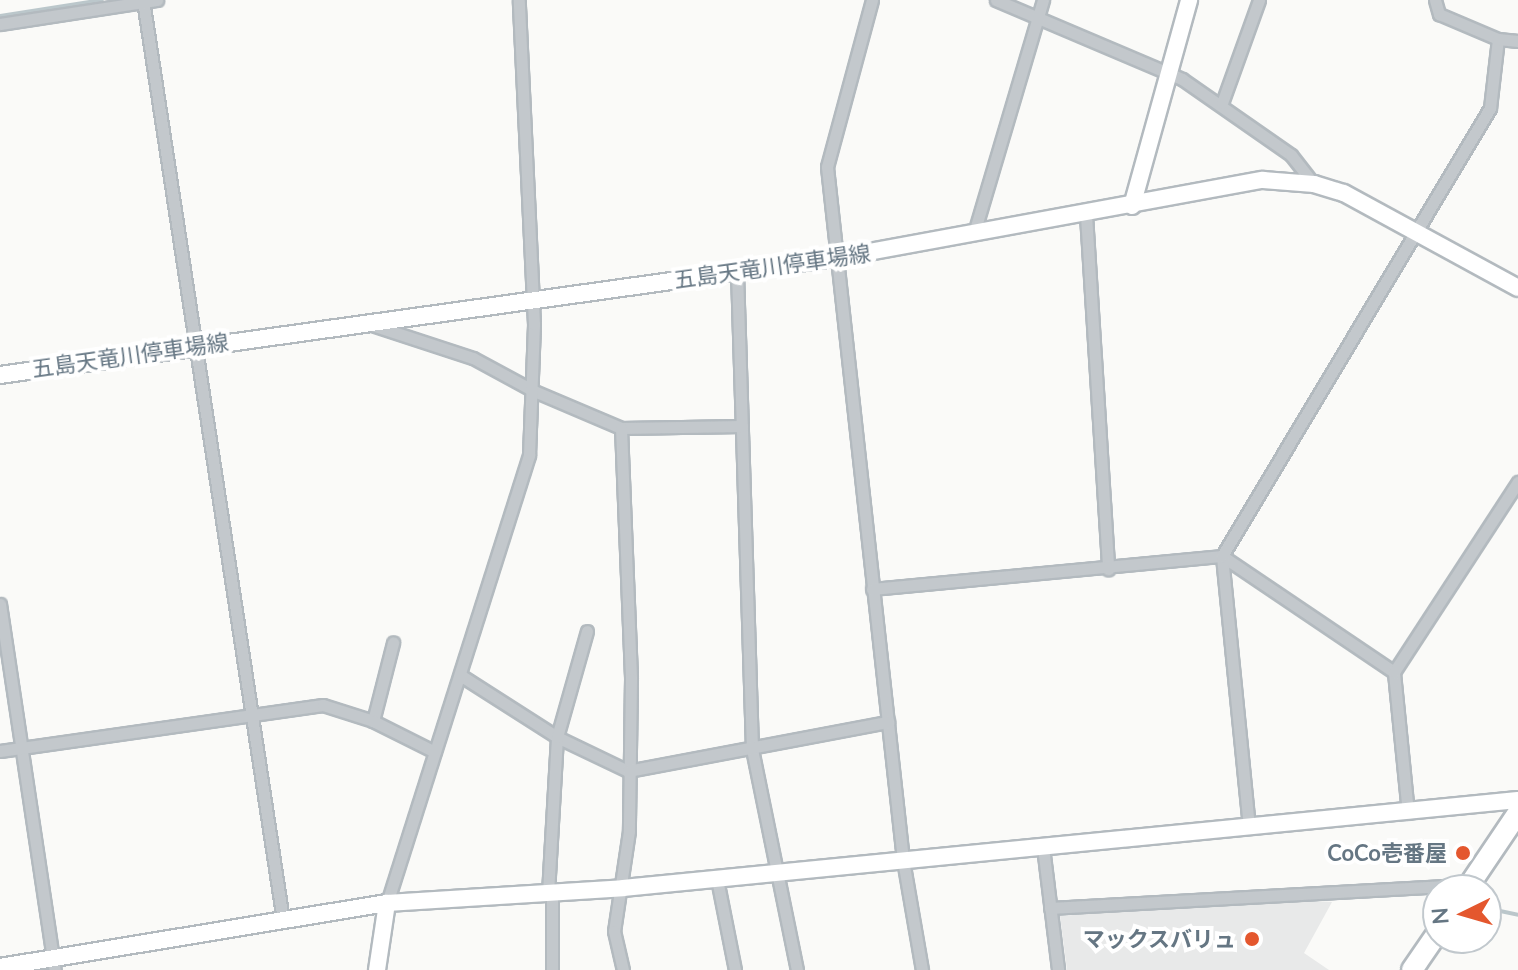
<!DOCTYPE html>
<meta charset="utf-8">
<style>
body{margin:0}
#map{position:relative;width:1518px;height:970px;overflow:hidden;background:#fafaf8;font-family:Lato,"Noto Sans JP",sans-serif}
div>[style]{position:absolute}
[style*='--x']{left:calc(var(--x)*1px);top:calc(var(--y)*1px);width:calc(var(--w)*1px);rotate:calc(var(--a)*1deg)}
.built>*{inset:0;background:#e8e9e9}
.stream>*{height:4px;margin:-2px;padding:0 2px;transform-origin:2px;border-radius:2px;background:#bbc7cb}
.roads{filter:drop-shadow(2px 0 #b3babf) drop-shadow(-2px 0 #b3babf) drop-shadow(0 2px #b3babf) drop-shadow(0 -2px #b3babf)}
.street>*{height:11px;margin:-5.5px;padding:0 5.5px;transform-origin:5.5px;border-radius:5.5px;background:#c3c8cc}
.secondary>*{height:16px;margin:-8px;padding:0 8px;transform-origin:8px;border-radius:8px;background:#fff}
.highway>*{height:20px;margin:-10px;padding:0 10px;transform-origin:10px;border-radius:10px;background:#fff}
.dots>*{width:22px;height:22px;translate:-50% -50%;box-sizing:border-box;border:4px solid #fff;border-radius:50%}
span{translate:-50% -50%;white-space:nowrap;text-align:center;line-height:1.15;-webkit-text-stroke:8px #fff;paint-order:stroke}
.street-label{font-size:22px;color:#657683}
.poi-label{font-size:22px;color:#657683;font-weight:700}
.right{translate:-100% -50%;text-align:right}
.north{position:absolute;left:1422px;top:874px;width:80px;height:80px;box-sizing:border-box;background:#fff;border:2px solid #c1c8cd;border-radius:50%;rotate:265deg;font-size:22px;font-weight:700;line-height:32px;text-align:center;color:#657683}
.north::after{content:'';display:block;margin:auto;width:28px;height:36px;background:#e4572e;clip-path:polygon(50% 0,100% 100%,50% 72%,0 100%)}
</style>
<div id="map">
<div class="built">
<div style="clip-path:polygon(1280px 899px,1332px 902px,1304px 953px,1329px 970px,1067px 970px,1060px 916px)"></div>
</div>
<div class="stream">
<div style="--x:0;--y:16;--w:103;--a:-8.9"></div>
<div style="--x:1420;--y:893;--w:18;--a:-3"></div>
<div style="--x:1486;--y:908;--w:33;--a:12"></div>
</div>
<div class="roads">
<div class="street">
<div style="--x:143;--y:0;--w:931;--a:81.35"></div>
<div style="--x:872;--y:0;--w:173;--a:105.1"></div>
<div style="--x:827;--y:167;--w:697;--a:83.74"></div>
<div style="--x:903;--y:860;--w:112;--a:80.2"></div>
<div style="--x:996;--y:0;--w:202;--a:23"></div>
<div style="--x:1182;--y:79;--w:133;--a:34.9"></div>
<div style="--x:1291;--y:155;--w:37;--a:52"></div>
<div style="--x:1435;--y:0;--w:15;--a:74"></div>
<div style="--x:1439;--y:14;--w:64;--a:23"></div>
<div style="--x:0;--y:24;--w:159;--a:-8.7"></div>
<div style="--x:1222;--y:103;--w:109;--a:-70.2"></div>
<div style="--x:1086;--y:215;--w:355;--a:86.4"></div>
<div style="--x:974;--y:233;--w:243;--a:-73.5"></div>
<div style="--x:737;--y:272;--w:477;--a:88.2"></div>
<div style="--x:752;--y:749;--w:226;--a:78.5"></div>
<div style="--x:372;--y:325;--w:106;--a:18.1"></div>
<div style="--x:473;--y:358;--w:69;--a:28.4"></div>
<div style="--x:534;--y:391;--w:95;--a:23"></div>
<div style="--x:621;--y:428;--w:121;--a:-0.9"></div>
<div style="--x:621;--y:428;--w:251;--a:87.7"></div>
<div style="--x:631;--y:679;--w:152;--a:90.8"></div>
<div style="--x:629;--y:831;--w:101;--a:98.5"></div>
<div style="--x:614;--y:931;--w:40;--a:77"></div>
<div style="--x:872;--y:589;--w:352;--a:-5.4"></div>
<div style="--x:1222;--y:556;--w:207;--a:34"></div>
<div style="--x:0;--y:604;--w:370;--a:81.5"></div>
<div style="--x:460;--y:675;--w:115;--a:32.6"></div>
<div style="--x:557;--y:737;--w:79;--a:25.6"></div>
<div style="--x:628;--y:771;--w:265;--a:-10.7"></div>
<div style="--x:373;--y:721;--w:81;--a:-75.6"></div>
<div style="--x:0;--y:751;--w:326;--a:-8.1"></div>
<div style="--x:323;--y:705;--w:52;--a:17.7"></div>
<div style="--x:373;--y:721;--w:69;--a:26.6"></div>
<div style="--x:1408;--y:813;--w:142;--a:-95.7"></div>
<div style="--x:1394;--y:672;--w:227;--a:-56.9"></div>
<div style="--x:1249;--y:827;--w:272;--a:-95.7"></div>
<div style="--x:1222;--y:556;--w:522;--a:-59.11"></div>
<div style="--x:1490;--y:108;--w:69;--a:-83.4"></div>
<div style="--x:1498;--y:39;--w:20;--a:6"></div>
<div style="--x:1043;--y:847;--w:124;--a:83"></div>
<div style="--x:717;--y:879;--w:93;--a:78.8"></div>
<div style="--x:548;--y:893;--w:156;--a:-86.7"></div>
<div style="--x:557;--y:737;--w:110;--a:-74.2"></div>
<div style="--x:552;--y:893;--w:77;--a:90"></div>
<div style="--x:387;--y:903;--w:470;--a:-72.4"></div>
<div style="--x:529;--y:455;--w:131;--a:-87.8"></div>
<div style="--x:534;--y:324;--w:324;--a:-92.7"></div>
<div style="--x:1050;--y:908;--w:400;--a:-3.2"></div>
<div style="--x:1449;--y:886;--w:8;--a:30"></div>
</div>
<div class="secondary">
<div style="--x:1132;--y:206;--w:214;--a:-74.5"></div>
<div style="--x:0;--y:375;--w:844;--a:-7.97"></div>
<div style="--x:836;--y:258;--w:434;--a:-10.4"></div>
<div style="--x:1263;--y:180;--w:51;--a:4.5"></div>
<div style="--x:1314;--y:184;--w:31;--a:17"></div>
<div style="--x:1344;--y:193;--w:198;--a:28.6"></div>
<div style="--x:0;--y:967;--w:392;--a:-9.4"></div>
<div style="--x:387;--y:903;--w:236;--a:-3.6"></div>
<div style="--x:623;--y:888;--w:899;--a:-5.62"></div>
<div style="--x:377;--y:970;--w:68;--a:-81.5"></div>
</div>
<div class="highway">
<div style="--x:1466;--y:890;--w:93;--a:-56"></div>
<div style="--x:1412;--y:970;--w:46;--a:-55.6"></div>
</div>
</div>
<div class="dots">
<div style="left:1463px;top:853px;background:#e4572e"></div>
<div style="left:1252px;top:939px;background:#e4572e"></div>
</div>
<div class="street-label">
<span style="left:772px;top:266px;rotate:-8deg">五島天竜川停車場線</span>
<span style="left:130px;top:355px;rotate:-8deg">五島天竜川停車場線</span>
</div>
<div class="poi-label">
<span class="right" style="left:1447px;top:853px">CoCo壱番屋</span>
<span class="right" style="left:1236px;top:939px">マックスバリュ</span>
</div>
<div class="north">N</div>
</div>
